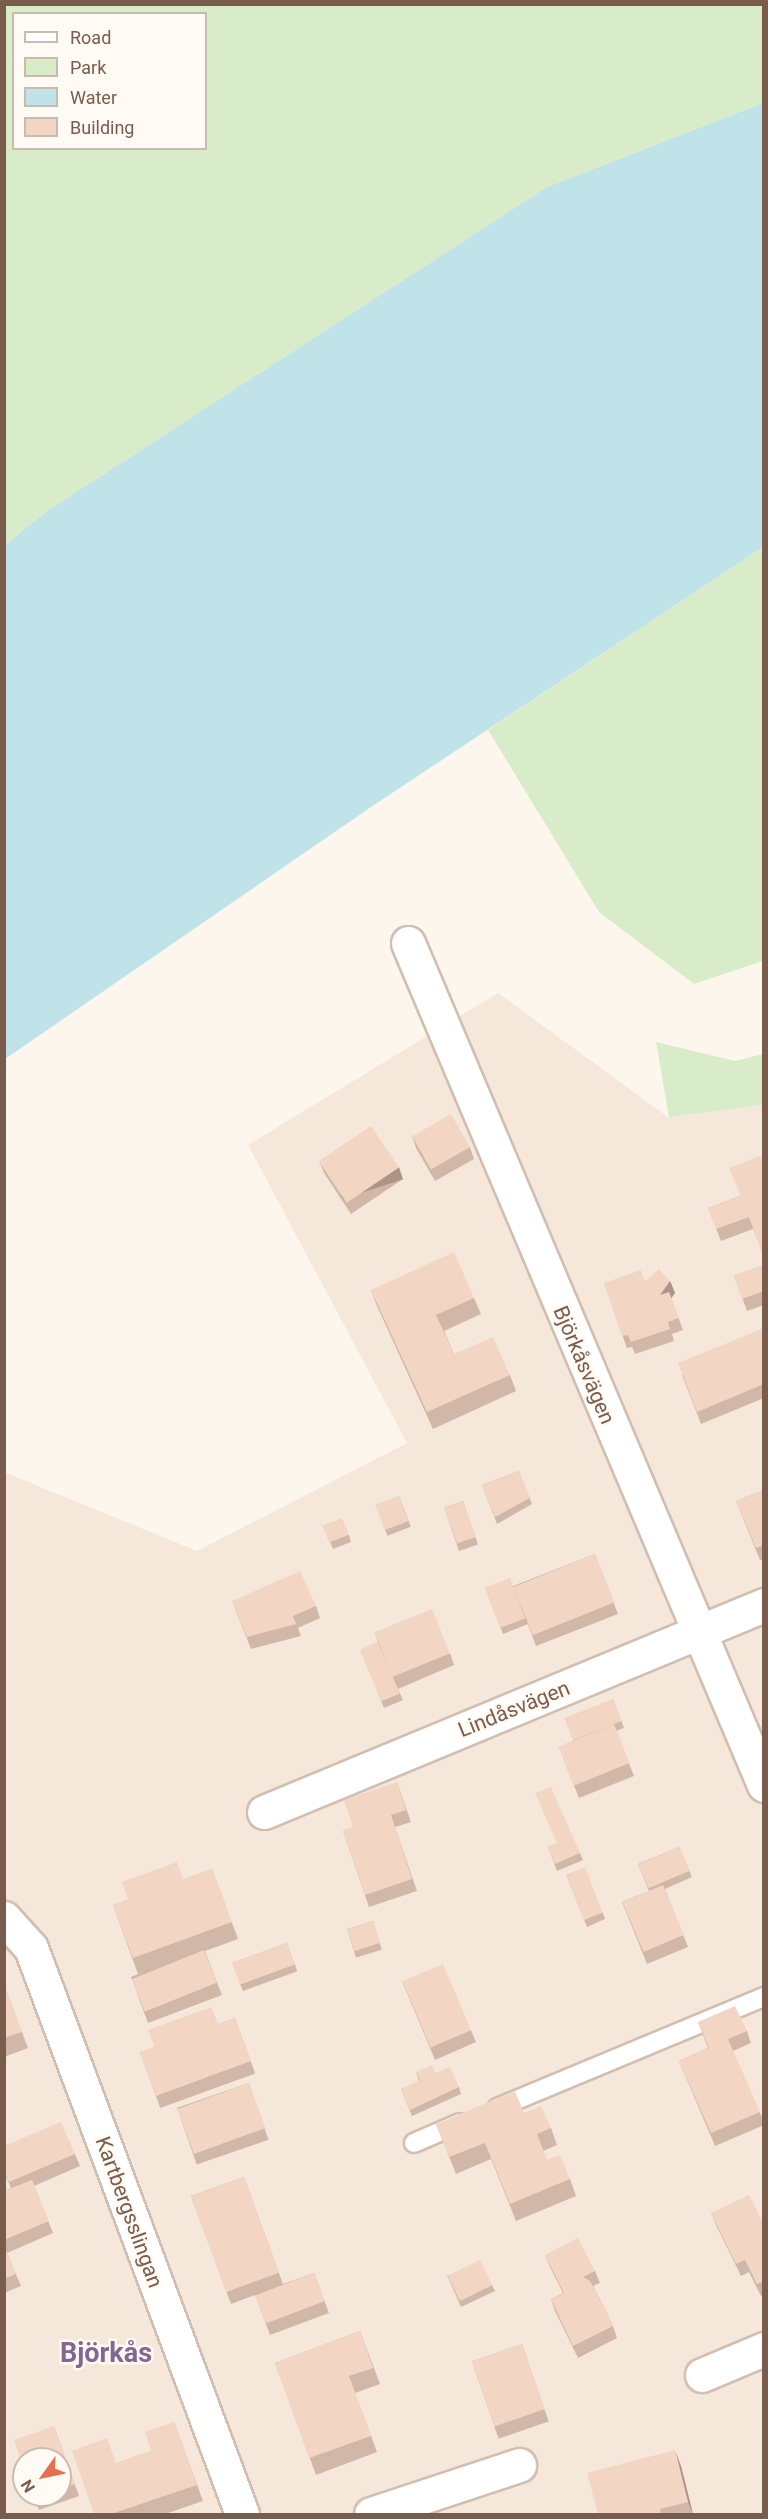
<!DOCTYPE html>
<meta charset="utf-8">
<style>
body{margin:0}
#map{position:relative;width:768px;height:2519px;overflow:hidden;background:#fdf6ec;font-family:Roboto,sans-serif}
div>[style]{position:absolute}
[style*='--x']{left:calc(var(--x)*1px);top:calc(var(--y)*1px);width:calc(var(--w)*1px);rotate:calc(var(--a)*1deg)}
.residential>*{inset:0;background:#f5e8da}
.green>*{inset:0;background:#d8ecc9}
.water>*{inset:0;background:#bfe3e8}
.roads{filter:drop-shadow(2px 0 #d1beb0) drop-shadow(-2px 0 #d1beb0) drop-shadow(0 2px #d1beb0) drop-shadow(0 -2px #d1beb0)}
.service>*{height:18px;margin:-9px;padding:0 9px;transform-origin:9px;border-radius:9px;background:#fff}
.minor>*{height:33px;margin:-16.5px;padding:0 16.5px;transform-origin:16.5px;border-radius:16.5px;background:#fff}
.wall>*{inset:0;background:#d1b7a8;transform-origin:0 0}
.shaded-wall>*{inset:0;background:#aa9588;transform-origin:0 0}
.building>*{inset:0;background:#f3d5c3;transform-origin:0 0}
span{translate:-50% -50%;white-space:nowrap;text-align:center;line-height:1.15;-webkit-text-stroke:5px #fffaf3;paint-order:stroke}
.street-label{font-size:21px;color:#7a5c4d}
.district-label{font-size:27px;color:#846695;font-weight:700}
.frame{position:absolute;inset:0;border:6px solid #7a5c4d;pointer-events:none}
.legend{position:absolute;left:12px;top:12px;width:195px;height:138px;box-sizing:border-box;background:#fffaf3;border:2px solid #cabbb1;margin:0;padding:8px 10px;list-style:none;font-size:18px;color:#7a5c4d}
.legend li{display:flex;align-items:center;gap:12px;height:30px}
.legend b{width:30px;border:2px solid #cabbb1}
.north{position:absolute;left:12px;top:2447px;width:60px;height:60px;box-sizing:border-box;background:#fffaf3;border:2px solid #cabbb1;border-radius:50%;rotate:237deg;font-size:16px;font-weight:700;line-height:24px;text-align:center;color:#7a5c4d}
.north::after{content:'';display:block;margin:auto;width:21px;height:27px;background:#e76f51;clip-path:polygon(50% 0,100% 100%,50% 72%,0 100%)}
</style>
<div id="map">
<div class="residential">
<div style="clip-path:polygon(evenodd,498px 993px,668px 1117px,763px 1105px,763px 2514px,5px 2514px,4px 1472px,197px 1551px,407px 1443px,248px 1145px,498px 993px,24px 2459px,60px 2459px,60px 2495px,24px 2495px,24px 2459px)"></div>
</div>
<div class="green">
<div style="clip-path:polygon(evenodd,4px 5px,763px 5px,763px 103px,547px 187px,47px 511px,5px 545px,4px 5px,14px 14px,206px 14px,206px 148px,14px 148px,14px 14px)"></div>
<div style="clip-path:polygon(763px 547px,763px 961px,694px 984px,599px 912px,488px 730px)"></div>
<div style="clip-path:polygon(656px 1042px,735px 1061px,763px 1054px,763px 1105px,669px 1117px)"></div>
</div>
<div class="water">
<div style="clip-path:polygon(763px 103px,763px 547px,371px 807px,5px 1059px,5px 545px,47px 511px,547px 187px)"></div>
</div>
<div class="roads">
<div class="service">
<div style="--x:497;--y:2108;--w:289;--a:-22.6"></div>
<div style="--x:414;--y:2143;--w:50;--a:-23.5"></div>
</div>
<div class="minor">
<div style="--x:408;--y:943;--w:914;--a:67.08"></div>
<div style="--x:264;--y:1812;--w:541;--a:-22.49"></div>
<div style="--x:4;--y:1918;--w:40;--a:48"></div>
<div style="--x:31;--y:1948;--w:604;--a:69.55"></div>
<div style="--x:702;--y:2375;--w:67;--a:-22.8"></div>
<div style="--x:371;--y:2514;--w:156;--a:-18.3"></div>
</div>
</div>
<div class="wall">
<div style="clip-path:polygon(412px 1136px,470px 1147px,474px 1159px,435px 1181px,416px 1148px)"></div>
<div style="clip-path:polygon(319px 1161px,403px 1179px,351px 1214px,324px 1173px)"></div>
<div style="clip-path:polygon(764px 1165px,764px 1256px,753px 1229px,721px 1241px,708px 1208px,740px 1196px)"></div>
<div style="clip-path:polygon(764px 1265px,764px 1305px,747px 1311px,734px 1276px)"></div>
<div style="clip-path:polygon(645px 1281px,670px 1281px,675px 1293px,671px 1298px,683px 1330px,672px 1334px,674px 1341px,635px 1354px,632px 1347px,627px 1348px,604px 1283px)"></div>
<div style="clip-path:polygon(371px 1290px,474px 1298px,481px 1314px,444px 1331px,454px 1354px,510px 1375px,516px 1391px,433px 1429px,377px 1306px)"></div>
<div style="clip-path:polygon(764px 1328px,764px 1398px,701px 1424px,682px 1375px)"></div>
<div style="clip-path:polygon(519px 1471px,532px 1504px,497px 1524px,482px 1485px)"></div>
<div style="clip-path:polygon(764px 1490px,764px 1559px,760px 1560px,736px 1501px)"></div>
<div style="left:399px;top:1496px;width:33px;height:25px;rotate:69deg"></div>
<div style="left:463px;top:1501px;width:46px;height:20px;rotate:71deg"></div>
<div style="clip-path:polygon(323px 1526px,349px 1535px,351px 1542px,333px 1549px)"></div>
<div style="clip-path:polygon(595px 1554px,618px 1614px,536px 1646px,527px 1622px,528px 1624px,503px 1634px,485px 1588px,513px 1586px)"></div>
<div style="clip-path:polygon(232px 1601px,316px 1606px,320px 1618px,298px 1628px,301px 1636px,251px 1649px)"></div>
<div style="clip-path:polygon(375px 1633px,450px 1653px,454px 1665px,398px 1689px,403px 1700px,384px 1708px,361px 1650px,378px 1642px)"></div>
<div style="clip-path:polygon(613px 1699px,624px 1728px,616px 1731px,634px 1776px,579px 1798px,563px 1758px,573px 1740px)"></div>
<div style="clip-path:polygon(397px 1782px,411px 1822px,395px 1827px,417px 1891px,369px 1907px,343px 1831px,353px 1827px)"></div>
<div style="clip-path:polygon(556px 1844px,580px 1853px,583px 1860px,557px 1871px,548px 1847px)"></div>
<div style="clip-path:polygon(679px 1847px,692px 1877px,665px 1889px,688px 1947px,647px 1964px,622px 1902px,649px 1891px,638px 1864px)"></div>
<div style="clip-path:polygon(212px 1869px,238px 1939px,205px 1951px,222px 1995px,148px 2023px,131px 1977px,138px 1974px,113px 1905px)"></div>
<div style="clip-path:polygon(566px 1874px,603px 1913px,605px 1919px,587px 1927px)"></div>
<div style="left:373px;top:1921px;width:30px;height:27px;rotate:73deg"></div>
<div style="left:287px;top:1943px;width:30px;height:58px;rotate:70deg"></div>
<div style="clip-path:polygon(402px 1981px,471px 2030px,476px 2042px,435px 2060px)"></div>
<div style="clip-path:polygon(4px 1985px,28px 2048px,4px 2057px)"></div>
<div style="left:235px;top:2018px;width:59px;height:101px;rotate:70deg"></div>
<div style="clip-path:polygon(698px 2022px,747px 2031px,751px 2043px,733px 2051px,764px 2122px,764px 2125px,715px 2146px,679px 2061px,708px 2048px)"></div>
<div style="clip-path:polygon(416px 2072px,436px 2073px,459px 2087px,461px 2094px,412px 2116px,401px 2089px,419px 2081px)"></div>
<div style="left:249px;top:2083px;width:60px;height:76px;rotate:71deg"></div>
<div style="clip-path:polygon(524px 2113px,551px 2128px,557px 2145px,543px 2151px,547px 2160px,570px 2179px,576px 2196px,516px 2221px,491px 2159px,456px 2174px,436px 2124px)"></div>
<div style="clip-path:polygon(4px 2146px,75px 2154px,80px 2166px,34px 2186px,53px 2233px,7px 2253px,21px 2286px,4px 2293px,4px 2191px,11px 2188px,4px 2172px)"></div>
<div style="clip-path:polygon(244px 2177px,283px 2284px,314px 2273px,329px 2313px,270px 2335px,255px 2295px,231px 2304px,191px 2196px)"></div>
<div style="clip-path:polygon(711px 2213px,764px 2225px,764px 2295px,761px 2296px,749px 2272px,741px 2276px,716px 2225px)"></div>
<div style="clip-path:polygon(545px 2255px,595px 2271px,600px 2283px,593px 2286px,613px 2326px,617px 2338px,578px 2358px,555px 2311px,551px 2299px,563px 2293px,550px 2267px)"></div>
<div style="clip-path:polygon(447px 2275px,492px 2285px,495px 2291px,461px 2307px)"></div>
<div style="clip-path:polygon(360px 2331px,380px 2384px,355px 2393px,377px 2452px,316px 2475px,275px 2363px)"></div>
<div style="left:522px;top:2344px;width:82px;height:53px;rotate:71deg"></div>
<div style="clip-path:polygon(174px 2422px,203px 2501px,165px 2514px,94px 2514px,116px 2463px,151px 2451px)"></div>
<div style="clip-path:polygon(54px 2426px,79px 2496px,39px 2510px,34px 2495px,60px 2495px,60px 2459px)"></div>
<div style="clip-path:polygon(681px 2466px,693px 2514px,598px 2514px)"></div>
</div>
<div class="shaded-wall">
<div style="left:399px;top:1167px;width:13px;height:63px;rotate:72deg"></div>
<div style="clip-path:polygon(670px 1281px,675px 1293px,665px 1307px,660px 1295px)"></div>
<div style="clip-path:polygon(675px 2450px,681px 2466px,693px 2514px,688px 2502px)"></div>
</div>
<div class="building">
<div style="left:451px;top:1114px;width:38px;height:45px;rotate:60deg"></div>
<div style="left:371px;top:1126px;width:50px;height:63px;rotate:56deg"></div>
<div style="clip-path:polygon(760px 1156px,764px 1165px,764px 1249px,761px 1250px,749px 1217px,716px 1229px,708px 1208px,741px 1196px,729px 1168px)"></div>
<div style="clip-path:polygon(454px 1252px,474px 1298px,436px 1315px,454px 1354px,493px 1337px,510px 1375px,427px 1412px,371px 1290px)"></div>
<div style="clip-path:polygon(764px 1265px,764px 1291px,742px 1299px,734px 1276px)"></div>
<div style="clip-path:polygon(659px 1269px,670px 1281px,660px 1295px,669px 1292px,679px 1318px,668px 1322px,670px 1329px,631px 1342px,628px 1335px,622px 1336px,604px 1283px,641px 1270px,645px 1282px)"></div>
<div style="clip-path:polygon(764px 1328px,764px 1384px,697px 1412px,678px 1363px)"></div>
<div style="clip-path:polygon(519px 1471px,530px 1498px,495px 1517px,482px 1485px)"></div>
<div style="clip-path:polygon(764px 1490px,764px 1545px,756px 1548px,736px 1501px)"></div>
<div style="left:399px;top:1496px;width:27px;height:25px;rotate:70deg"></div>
<div style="left:463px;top:1501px;width:38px;height:20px;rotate:70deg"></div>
<div style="left:342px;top:1518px;width:18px;height:21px;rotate:68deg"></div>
<div style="left:595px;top:1554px;width:52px;height:88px;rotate:68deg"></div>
<div style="clip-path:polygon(300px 1571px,316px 1606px,293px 1616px,296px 1624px,247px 1637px,232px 1601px)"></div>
<div style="left:510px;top:1578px;width:43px;height:27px;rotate:69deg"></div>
<div style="left:432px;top:1609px;width:48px;height:62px;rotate:68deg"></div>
<div style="left:378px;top:1642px;width:56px;height:20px;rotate:67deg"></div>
<div style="clip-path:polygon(613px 1699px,622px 1721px,614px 1724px,573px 1740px,564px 1718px)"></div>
<div style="left:614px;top:1724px;width:42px;height:60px;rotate:68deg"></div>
<div style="clip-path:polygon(397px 1782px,406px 1810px,391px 1815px,412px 1879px,365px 1895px,343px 1831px,353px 1827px,344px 1800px)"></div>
<div style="clip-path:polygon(551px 1787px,580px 1853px,555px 1864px,548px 1847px,557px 1843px,535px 1793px)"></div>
<div style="left:679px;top:1847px;width:26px;height:44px;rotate:67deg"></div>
<div style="clip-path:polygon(177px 1862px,183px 1879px,212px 1869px,232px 1922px,133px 1958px,113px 1905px,128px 1899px,122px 1882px)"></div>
<div style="left:585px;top:1867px;width:49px;height:20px;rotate:69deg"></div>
<div style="left:663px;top:1885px;width:54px;height:44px;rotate:67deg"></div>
<div style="left:373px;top:1921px;width:23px;height:27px;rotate:72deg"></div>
<div style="left:287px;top:1943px;width:23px;height:58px;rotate:70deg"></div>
<div style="left:204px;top:1950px;width:35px;height:78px;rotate:68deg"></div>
<div style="left:443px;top:1964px;width:72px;height:44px;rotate:67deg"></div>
<div style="clip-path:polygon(4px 1985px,22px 2032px,4px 2038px)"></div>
<div style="clip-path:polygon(735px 2006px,747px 2031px,728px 2039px,760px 2112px,711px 2133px,679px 2061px,709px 2048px,698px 2022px)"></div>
<div style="clip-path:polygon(211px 2007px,218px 2024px,235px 2018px,251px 2061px,156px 2096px,140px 2052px,155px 2047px,148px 2030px)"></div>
<div style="clip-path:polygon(432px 2065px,436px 2073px,450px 2067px,459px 2087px,410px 2110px,401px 2089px,420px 2080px,416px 2072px)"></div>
<div style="left:249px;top:2083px;width:48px;height:76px;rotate:70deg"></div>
<div style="clip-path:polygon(515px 2091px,524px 2113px,541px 2106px,551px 2128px,537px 2134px,547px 2160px,560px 2155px,570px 2179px,510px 2204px,485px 2143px,449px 2157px,436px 2124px)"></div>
<div style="clip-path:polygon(61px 2122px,75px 2154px,9px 2182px,4px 2170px,4px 2146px)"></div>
<div style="left:244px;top:2177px;width:102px;height:56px;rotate:70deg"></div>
<div style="clip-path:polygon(32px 2180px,49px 2221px,4px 2240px,4px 2191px)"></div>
<div style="clip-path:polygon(749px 2195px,764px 2225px,764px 2281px,757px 2284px,745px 2260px,736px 2264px,711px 2213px)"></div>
<div style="clip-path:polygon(578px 2238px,595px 2271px,583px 2277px,590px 2281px,613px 2326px,573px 2346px,551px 2299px,564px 2293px,545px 2255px)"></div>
<div style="clip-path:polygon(4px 2246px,16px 2274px,4px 2279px)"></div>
<div style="left:480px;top:2260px;width:28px;height:36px;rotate:64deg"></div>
<div style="left:314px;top:2273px;width:30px;height:63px;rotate:69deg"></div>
<div style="clip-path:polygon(360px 2331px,373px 2368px,349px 2376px,371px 2436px,309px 2458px,275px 2363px)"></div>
<div style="left:522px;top:2344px;width:69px;height:53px;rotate:71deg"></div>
<div style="clip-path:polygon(174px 2422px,197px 2485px,111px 2514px,94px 2514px,72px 2451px,107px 2438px,116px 2463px,151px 2451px,145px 2432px)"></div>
<div style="clip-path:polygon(54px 2426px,75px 2484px,60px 2489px,60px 2459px,24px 2459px,24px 2468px,14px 2440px)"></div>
<div style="clip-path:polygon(675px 2450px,688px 2502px,660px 2509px,661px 2514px,598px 2514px,587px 2473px)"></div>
<div style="clip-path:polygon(34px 2495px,44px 2495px,35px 2498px)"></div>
</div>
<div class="street-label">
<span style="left:584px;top:1365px;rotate:67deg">Björkåsvägen</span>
<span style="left:514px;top:1709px;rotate:-22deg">Lindåsvägen</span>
<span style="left:129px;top:2212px;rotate:70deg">Kartbergsslingan</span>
</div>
<div class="district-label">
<span style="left:106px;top:2354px">Björkås</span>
</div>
<div class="frame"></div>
<ul class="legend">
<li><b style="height:8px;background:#fff"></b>Road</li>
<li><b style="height:16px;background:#d8ecc9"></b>Park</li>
<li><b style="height:16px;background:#bfe3e8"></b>Water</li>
<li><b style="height:16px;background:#f3d5c3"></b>Building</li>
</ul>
<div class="north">N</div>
</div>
